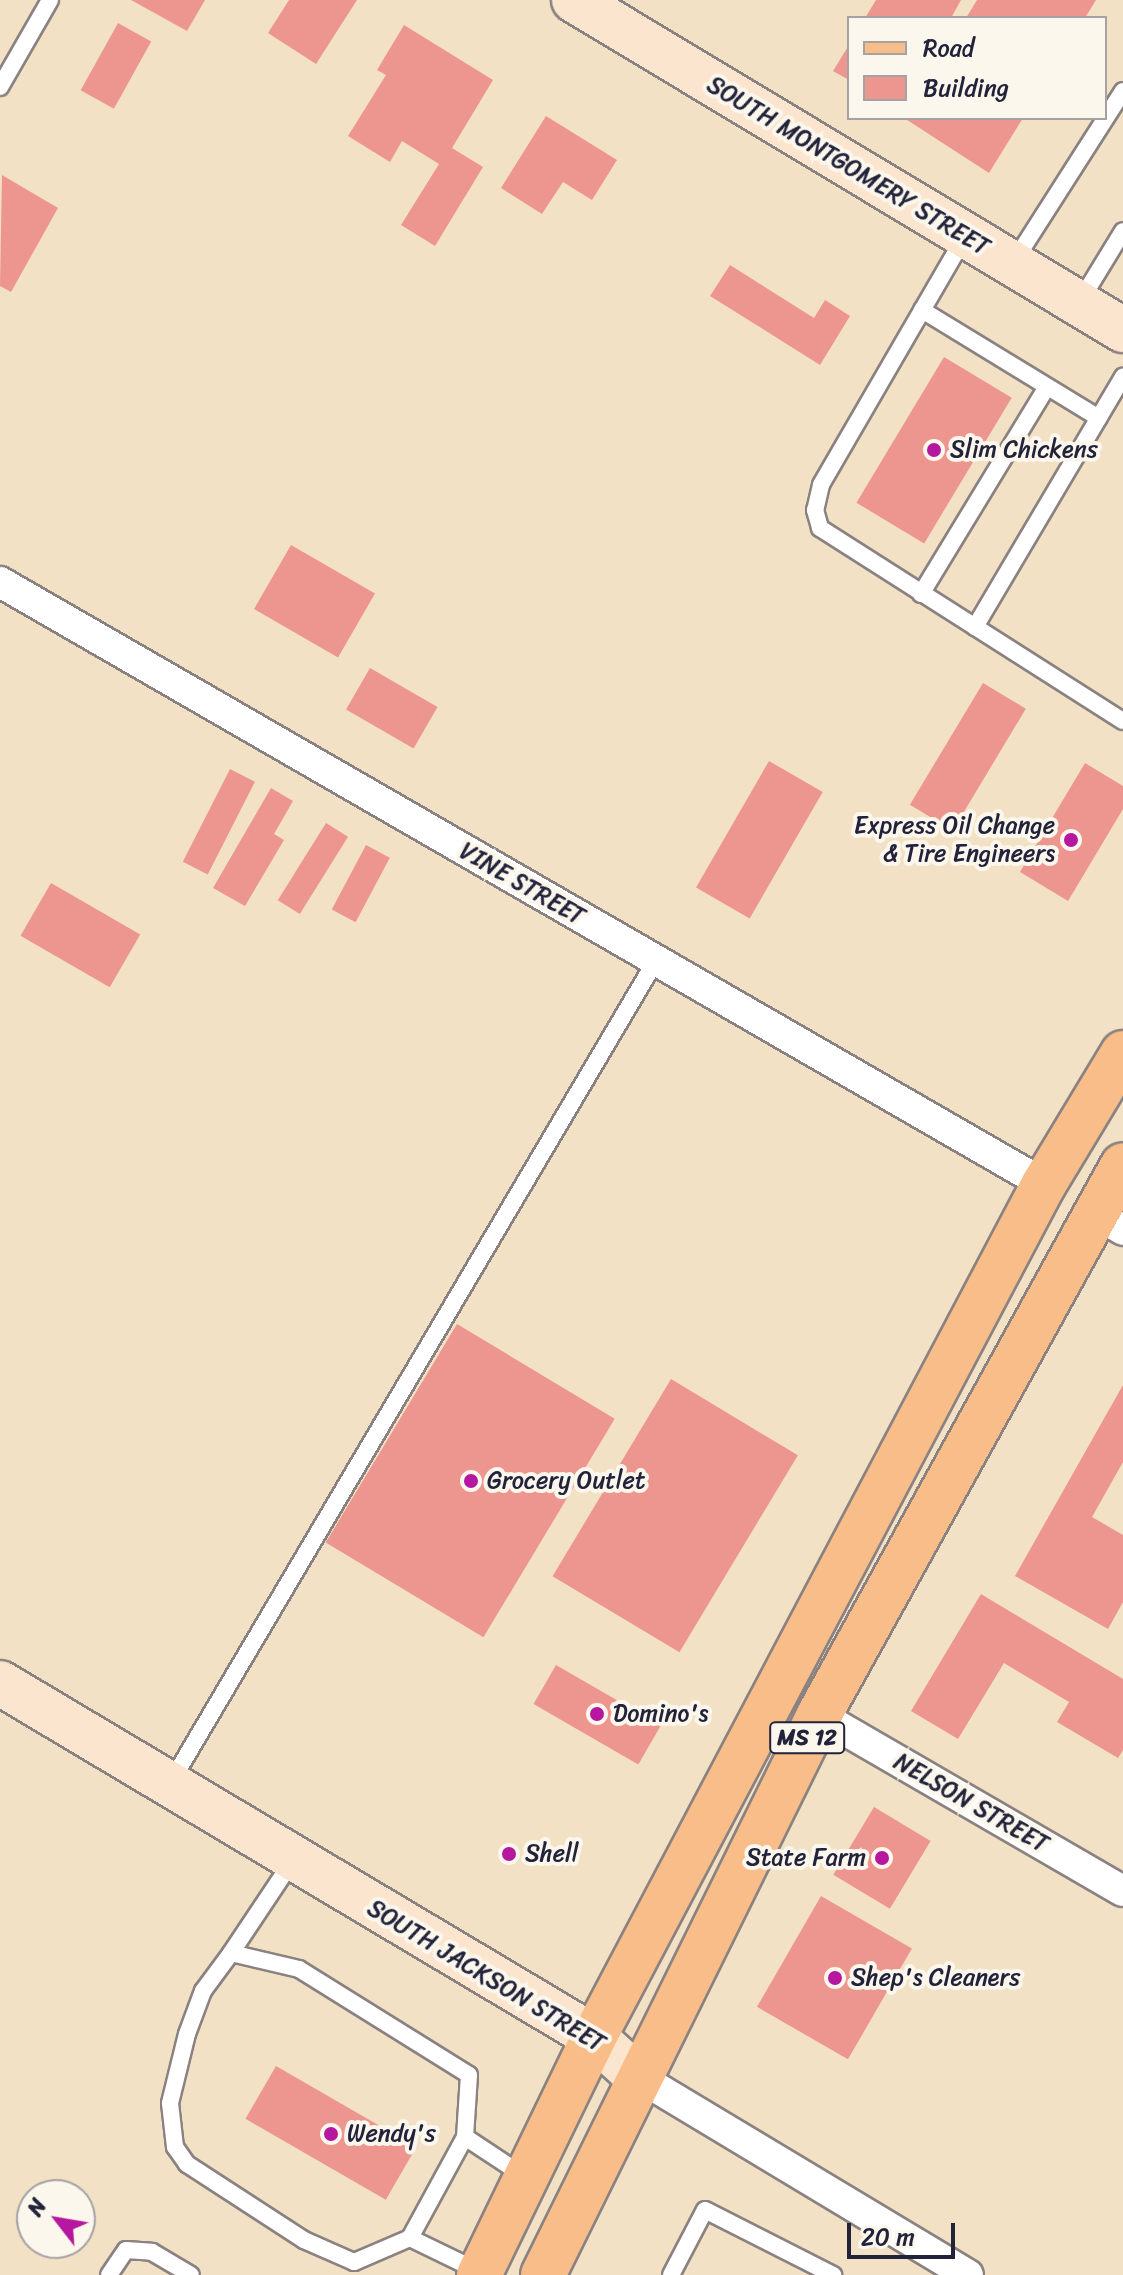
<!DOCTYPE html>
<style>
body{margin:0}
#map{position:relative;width:1123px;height:2275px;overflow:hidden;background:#f3e1c5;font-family:Sriracha,sans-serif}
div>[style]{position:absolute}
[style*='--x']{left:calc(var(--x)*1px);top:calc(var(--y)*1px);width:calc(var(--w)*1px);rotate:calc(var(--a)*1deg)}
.building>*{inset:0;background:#ed9690;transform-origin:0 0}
.roads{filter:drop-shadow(2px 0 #8a8280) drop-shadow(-2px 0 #8a8280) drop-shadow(0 2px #8a8280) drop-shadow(0 -2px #8a8280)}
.lane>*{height:16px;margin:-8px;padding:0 8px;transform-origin:8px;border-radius:8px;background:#fff}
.street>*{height:30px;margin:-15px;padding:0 15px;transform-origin:15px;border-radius:15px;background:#fff}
.secondary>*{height:44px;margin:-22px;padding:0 22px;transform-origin:22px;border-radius:22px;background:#fce5cf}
.primary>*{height:44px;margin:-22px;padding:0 22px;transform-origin:22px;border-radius:22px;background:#f8bd88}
.dots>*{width:22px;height:22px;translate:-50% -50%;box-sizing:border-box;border:4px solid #fbf7ec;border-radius:50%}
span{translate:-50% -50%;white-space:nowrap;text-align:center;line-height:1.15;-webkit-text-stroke:8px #fbf7ec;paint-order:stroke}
.shield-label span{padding:2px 6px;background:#fbf7ec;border:2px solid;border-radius:6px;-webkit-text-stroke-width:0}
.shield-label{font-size:22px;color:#22223b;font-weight:700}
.street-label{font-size:24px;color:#22223b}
.poi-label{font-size:24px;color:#22223b}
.left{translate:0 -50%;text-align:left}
.right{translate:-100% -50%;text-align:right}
.legend{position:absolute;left:847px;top:16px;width:260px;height:104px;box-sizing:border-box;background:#fbf7ec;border:2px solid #a4a2a5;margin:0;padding:10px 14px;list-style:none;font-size:24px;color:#22223b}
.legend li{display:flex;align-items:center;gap:16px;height:40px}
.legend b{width:40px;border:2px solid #a4a2a5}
.north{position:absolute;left:16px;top:2179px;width:80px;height:80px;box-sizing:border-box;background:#fbf7ec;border:2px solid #a4a2a5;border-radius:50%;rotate:301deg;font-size:22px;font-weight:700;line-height:32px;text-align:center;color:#22223b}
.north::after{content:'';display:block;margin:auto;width:28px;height:36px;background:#b5179e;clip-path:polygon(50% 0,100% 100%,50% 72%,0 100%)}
.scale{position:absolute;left:847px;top:2223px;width:108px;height:36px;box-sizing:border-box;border:4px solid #22223b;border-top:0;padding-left:10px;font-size:24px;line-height:28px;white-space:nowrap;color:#22223b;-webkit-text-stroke:6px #fbf7ec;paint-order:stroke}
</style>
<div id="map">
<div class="building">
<div style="clip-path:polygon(131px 0,205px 0,187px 31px)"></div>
<div style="clip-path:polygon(289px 0,357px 0,316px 64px,268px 33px)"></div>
<div style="clip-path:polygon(876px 0,961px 0,951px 18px,865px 18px)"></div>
<div style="clip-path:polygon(977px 0,1096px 0,1085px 18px,966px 18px)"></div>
<div style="left:118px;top:23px;width:38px;height:77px;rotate:29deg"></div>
<div style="clip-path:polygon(404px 25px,493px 80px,452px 148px,483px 167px,435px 246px,401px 225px,439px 164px,402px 141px,390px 162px,348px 136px,386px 75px,377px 70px)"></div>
<div style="clip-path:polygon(849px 45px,849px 80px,833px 71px)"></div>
<div style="clip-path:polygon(546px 116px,617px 160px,592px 200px,563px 182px,542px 214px,501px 188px)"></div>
<div style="clip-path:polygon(904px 118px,1023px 118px,989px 173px)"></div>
<div style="clip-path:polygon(2px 175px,58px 208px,11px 292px,0 286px)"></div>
<div style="clip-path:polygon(730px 265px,814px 318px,825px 300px,850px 316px,820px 365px,710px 296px)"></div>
<div style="left:944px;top:357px;width:79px;height:170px;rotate:31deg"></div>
<div style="left:291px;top:545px;width:97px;height:74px;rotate:30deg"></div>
<div style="left:370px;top:668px;width:78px;height:48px;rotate:30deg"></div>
<div style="left:983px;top:683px;width:50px;height:142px;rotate:31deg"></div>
<div style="left:769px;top:761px;width:62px;height:146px;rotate:30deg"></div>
<div style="clip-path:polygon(1085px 763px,1123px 786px,1123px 809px,1068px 901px,1020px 872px)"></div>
<div style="left:230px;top:769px;width:28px;height:104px;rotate:27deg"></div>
<div style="clip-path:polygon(271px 788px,293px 801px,274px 834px,284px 840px,245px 906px,213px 888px)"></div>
<div style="left:326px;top:823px;width:26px;height:91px;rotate:32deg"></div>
<div style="left:366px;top:845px;width:27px;height:73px;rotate:28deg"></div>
<div style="left:51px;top:883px;width:103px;height:61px;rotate:30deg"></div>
<div style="left:457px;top:1324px;width:184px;height:255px;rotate:31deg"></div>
<div style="left:671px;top:1379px;width:148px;height:230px;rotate:31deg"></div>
<div style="clip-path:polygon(1123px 1385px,1123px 1462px,1092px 1517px,1123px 1535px,1123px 1602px,1108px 1629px,1015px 1576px)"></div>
<div style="clip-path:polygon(981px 1594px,1123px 1679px,1123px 1750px,1118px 1758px,1057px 1722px,1069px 1702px,1004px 1663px,958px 1739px,911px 1711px)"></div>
<div style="left:556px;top:1665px;width:121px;height:45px;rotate:30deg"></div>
<div style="left:874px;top:1807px;width:66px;height:79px;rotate:31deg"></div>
<div style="left:821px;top:1896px;width:105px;height:128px;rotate:30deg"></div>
<div style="left:276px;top:2066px;width:162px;height:61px;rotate:30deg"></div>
</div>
<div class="roads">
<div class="lane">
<div style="--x:0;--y:87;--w:100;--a:-60.1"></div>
<div style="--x:964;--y:238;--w:285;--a:120.1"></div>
<div style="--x:821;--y:485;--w:26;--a:103"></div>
<div style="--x:815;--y:510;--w:19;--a:74"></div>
<div style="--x:820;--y:528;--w:359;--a:32.5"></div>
<div style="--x:1013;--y:263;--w:204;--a:-57.4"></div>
<div style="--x:1079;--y:303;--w:84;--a:-58.6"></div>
<div style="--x:922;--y:310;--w:207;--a:31.4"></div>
<div style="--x:921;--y:594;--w:242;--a:-58.7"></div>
<div style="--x:975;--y:627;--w:291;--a:-59.4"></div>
<div style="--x:171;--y:1782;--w:952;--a:-59.45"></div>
<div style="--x:231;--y:1953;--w:70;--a:13.2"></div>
<div style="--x:299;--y:1969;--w:200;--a:31.9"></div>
<div style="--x:469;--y:2075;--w:62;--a:93.7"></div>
<div style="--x:465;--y:2137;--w:115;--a:118.6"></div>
<div style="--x:410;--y:2238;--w:61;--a:156.8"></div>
<div style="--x:354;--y:2262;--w:55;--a:-156.3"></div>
<div style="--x:304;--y:2240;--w:140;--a:-147"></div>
<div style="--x:187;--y:2164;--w:21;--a:-125"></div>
<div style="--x:175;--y:2147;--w:44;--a:-96.5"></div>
<div style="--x:170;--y:2103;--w:71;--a:-76.2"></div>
<div style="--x:187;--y:2034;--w:46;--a:-69.6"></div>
<div style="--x:203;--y:1991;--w:47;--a:-53.6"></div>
<div style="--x:231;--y:1953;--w:112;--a:-56.3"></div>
<div style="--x:465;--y:2137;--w:71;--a:33.5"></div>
<div style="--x:410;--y:2238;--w:78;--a:25.9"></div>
<div style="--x:109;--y:2275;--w:30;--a:-56"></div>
<div style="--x:126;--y:2250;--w:26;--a:4"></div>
<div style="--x:152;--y:2252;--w:45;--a:30.5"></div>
<div style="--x:671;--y:2275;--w:73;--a:-62.4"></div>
<div style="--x:705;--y:2210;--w:144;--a:26.9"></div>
</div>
<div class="street">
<div style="--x:0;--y:582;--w:1205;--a:29.97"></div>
<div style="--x:1094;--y:1213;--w:34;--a:30"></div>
<div style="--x:819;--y:1715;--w:351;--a:30.1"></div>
<div style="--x:637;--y:2076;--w:386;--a:31"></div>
</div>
<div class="secondary">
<div style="--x:574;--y:0;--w:641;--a:31.01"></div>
<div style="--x:0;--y:1683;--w:691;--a:30.79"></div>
<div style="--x:594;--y:2037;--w:58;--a:42.2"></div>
</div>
<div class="primary">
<div style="--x:479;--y:2275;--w:264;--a:-64.2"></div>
<div style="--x:594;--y:2037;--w:964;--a:-62.19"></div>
<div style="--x:1044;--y:1184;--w:153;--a:-58.9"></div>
<div style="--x:543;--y:2275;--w:624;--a:-63.76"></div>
<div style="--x:819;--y:1715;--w:628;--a:-61.07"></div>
</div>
</div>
<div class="dots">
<div style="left:934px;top:450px;background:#b5179e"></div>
<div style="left:1071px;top:840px;background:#b5179e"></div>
<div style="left:471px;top:1481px;background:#b5179e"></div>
<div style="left:597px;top:1714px;background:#b5179e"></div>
<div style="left:509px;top:1854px;background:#b5179e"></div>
<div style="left:882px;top:1858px;background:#b5179e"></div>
<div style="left:835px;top:1978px;background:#b5179e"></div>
<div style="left:331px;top:2134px;background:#b5179e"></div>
</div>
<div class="shield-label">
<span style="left:807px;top:1738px">MS 12</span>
</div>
<div class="street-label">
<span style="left:848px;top:166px;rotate:31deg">SOUTH MONTGOMERY STREET</span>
<span style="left:522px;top:884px;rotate:30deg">VINE STREET</span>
<span style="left:971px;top:1803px;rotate:30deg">NELSON STREET</span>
<span style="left:486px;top:1976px;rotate:31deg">SOUTH JACKSON STREET</span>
</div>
<div class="poi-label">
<span class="left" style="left:950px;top:450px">Slim Chickens</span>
<span class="right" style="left:1055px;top:840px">Express Oil Change<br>&amp; Tire Engineers</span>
<span class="left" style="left:487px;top:1481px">Grocery Outlet</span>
<span class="left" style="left:613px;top:1714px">Domino's</span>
<span class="left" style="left:525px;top:1854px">Shell</span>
<span class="right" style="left:866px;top:1858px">State Farm</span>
<span class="left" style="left:851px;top:1978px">Shep's Cleaners</span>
<span class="left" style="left:347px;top:2134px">Wendy's</span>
</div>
<ul class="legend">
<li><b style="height:10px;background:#f8bd88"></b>Road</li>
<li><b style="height:22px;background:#ed9690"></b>Building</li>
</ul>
<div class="north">N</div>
<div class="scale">20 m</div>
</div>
